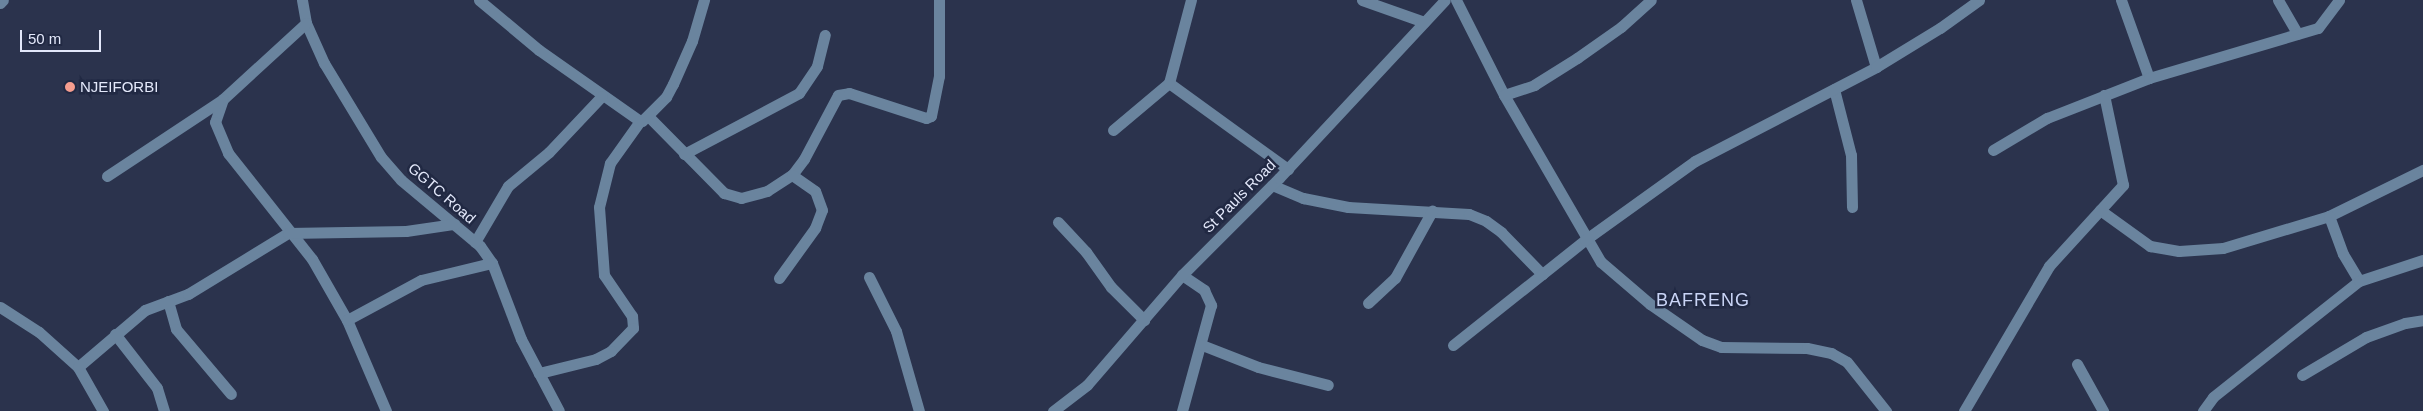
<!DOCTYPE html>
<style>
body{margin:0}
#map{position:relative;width:2423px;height:411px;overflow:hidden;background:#2b334d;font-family:Helvetica,sans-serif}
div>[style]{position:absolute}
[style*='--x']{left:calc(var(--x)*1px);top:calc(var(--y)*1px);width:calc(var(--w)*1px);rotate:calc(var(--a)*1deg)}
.minor>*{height:11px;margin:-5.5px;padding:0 5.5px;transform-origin:5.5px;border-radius:5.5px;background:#6a849e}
.dots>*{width:14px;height:14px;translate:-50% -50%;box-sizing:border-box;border:2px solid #212943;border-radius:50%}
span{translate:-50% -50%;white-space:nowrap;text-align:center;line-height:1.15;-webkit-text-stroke:5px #212943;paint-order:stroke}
.poi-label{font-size:15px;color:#e3e8fa}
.left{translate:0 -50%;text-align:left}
.street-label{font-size:15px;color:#e3e8fa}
.quarter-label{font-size:18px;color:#c9d4f6;letter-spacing:1px}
.scale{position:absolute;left:20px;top:30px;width:81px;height:22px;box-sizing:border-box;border:2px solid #e3e8fa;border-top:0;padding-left:6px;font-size:15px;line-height:18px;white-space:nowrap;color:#e3e8fa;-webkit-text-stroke:4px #212943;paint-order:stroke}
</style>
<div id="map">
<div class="minor">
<div style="--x:302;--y:0;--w:23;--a:80"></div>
<div style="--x:306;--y:23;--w:44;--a:65.8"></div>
<div style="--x:324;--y:63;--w:110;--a:58.8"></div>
<div style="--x:381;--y:157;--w:30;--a:49"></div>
<div style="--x:401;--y:180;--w:103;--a:39.9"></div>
<div style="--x:480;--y:246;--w:21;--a:55"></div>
<div style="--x:492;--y:263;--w:81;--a:69.1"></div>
<div style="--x:521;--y:339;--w:81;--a:62.2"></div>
<div style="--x:479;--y:0;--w:78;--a:39.8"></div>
<div style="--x:539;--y:50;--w:123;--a:35.1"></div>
<div style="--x:640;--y:121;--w:52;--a:125.5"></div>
<div style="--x:610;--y:163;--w:45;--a:104"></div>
<div style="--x:599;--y:207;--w:68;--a:85.8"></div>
<div style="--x:604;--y:275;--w:50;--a:55.7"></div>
<div style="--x:632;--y:316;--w:12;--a:85"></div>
<div style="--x:633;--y:328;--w:32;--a:134"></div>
<div style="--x:611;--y:351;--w:17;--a:152"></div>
<div style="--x:596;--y:359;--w:59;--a:166.2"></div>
<div style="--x:1362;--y:0;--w:66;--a:19.5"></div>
<div style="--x:1456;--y:0;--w:106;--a:63.2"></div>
<div style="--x:1504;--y:95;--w:193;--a:59.9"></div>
<div style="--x:1601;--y:262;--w:65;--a:40.6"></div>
<div style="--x:1650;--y:304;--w:63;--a:34.7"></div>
<div style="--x:1702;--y:340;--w:20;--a:20"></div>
<div style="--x:1721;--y:347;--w:86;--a:0.7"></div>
<div style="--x:1807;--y:348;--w:25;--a:12"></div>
<div style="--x:1831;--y:353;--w:18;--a:29"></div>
<div style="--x:1847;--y:362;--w:63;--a:51.5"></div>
<div style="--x:1856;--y:0;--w:70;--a:73.4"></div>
<div style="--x:2121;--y:0;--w:83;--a:70.3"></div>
<div style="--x:2278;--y:0;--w:39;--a:60"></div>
<div style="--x:0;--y:3;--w:4;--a:-45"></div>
<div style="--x:306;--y:23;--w:113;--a:137.5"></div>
<div style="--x:223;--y:99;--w:24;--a:109"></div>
<div style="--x:215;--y:122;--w:34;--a:67"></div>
<div style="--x:228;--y:153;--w:135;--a:51.6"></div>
<div style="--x:312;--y:259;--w:70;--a:60.2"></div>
<div style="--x:347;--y:320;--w:99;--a:66.8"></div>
<div style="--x:1169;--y:83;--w:147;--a:35.9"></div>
<div style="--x:1834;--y:89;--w:68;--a:75.6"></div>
<div style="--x:1851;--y:155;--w:52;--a:88.9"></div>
<div style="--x:1504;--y:95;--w:32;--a:-18"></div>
<div style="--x:1534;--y:85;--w:51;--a:-32.1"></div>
<div style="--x:1577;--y:58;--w:54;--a:-35.2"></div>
<div style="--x:1621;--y:27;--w:40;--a:-42"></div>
<div style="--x:649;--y:117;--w:107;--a:45.4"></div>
<div style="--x:724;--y:193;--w:18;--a:16"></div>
<div style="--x:741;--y:198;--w:27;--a:-15"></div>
<div style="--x:767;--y:191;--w:30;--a:-33"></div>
<div style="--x:792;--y:175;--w:20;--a:-53"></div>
<div style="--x:804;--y:159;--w:72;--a:-62"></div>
<div style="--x:838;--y:95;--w:11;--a:-10"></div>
<div style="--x:849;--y:93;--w:81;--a:18"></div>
<div style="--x:926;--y:118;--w:5;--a:-22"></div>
<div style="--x:931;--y:116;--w:41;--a:-78.7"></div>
<div style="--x:939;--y:76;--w:76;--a:-90"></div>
<div style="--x:642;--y:121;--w:34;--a:-45"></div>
<div style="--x:666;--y:97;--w:15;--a:-62"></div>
<div style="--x:673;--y:84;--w:47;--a:-66.2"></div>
<div style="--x:692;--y:41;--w:43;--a:-73.7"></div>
<div style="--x:1113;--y:130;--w:73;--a:-40"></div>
<div style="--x:1169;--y:83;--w:86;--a:-75.2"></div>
<div style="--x:1993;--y:150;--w:63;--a:-30.7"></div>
<div style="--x:2047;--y:118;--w:110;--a:-21.4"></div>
<div style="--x:2149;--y:78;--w:176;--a:-16.5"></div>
<div style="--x:2318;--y:28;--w:35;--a:-53"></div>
<div style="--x:684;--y:154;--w:130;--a:-27.9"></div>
<div style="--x:799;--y:93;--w:32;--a:-56"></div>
<div style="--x:817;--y:66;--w:32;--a:-76"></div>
<div style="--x:107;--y:176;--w:138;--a:-33.5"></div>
<div style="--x:1272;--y:185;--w:34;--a:23"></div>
<div style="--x:1303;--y:198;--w:46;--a:11.3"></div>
<div style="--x:1348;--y:207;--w:121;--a:3.3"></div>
<div style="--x:1469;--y:214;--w:18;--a:22"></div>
<div style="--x:1486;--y:221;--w:19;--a:36"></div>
<div style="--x:1501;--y:232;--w:59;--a:45.7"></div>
<div style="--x:2100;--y:210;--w:62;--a:35.8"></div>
<div style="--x:2150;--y:246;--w:29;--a:10"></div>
<div style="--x:2179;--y:251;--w:44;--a:-3.9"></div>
<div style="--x:2223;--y:248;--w:111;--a:-16.8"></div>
<div style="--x:2329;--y:216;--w:105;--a:-26.1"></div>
<div style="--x:2329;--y:216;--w:40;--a:69.8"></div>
<div style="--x:2343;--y:254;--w:31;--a:59"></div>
<div style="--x:1058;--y:222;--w:41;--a:47"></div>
<div style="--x:1086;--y:252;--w:43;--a:54.5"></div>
<div style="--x:1111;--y:287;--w:47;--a:45"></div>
<div style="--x:475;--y:242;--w:65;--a:-59.5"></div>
<div style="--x:508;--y:186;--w:53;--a:-39.7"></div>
<div style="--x:549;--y:152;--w:77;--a:-46.6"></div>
<div style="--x:1182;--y:275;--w:27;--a:34"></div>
<div style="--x:1204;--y:290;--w:17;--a:65"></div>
<div style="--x:1211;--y:305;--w:110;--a:105.3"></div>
<div style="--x:869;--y:277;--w:60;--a:63.4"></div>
<div style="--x:896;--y:331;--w:83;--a:74"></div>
<div style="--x:779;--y:278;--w:62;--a:-54.2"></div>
<div style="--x:815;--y:228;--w:19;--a:-69"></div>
<div style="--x:822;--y:210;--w:20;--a:-110"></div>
<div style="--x:815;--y:191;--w:28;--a:-145"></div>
<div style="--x:168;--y:301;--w:29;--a:74"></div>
<div style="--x:176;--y:329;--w:85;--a:49.8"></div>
<div style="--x:1368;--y:303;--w:37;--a:-43"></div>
<div style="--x:1395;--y:278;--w:77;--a:-61.1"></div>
<div style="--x:0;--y:307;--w:46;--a:32.7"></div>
<div style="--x:39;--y:332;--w:52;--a:41.9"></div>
<div style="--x:78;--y:367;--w:51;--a:60.4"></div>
<div style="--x:347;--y:320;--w:84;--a:-28.4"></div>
<div style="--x:421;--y:280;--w:73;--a:-13.5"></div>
<div style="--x:115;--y:334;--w:68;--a:52.1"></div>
<div style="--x:157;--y:388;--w:24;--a:73"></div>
<div style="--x:1202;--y:345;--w:60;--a:21.4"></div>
<div style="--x:1258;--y:367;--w:72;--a:14.4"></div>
<div style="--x:1453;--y:345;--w:169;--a:-38.5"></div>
<div style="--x:1585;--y:240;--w:135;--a:-35.7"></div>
<div style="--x:1695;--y:161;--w:204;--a:-27.4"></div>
<div style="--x:1876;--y:67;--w:75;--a:-31.4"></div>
<div style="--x:1940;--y:28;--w:48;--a:-35.7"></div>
<div style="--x:2077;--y:364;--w:54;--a:61"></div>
<div style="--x:78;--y:367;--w:88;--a:-40.4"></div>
<div style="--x:145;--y:310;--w:46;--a:-20.4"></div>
<div style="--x:188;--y:294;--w:117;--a:-31.4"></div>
<div style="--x:288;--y:233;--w:118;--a:-1"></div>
<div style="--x:406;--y:231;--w:49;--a:-8.3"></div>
<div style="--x:2302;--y:375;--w:74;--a:-30.7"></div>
<div style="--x:2366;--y:337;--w:41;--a:-19.7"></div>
<div style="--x:2405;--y:323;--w:18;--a:-9"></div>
<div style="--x:1053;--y:411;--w:43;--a:-37.4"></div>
<div style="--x:1087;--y:385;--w:145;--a:-49.2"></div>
<div style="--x:1182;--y:275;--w:137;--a:-45"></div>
<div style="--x:1279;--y:178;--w:243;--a:-47"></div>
<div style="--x:1964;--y:411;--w:168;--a:-59.6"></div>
<div style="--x:2049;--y:266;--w:110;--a:-47.6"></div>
<div style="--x:2123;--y:185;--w:92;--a:-101.9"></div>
<div style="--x:2203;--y:411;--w:17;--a:-54"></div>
<div style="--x:2213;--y:397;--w:186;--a:-38.5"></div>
<div style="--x:2359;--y:281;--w:67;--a:-18.2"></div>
</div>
<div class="dots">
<div style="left:70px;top:87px;background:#f59d8f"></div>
</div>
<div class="poi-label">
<span class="left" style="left:80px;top:87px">NJEIFORBI</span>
</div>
<div class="street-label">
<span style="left:442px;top:193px;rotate:41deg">GGTC Road</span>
<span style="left:1239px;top:196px;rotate:-45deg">St Pauls Road</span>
</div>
<div class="quarter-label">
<span style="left:1703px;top:300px">BAFRENG</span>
</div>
<div class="scale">50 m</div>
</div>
